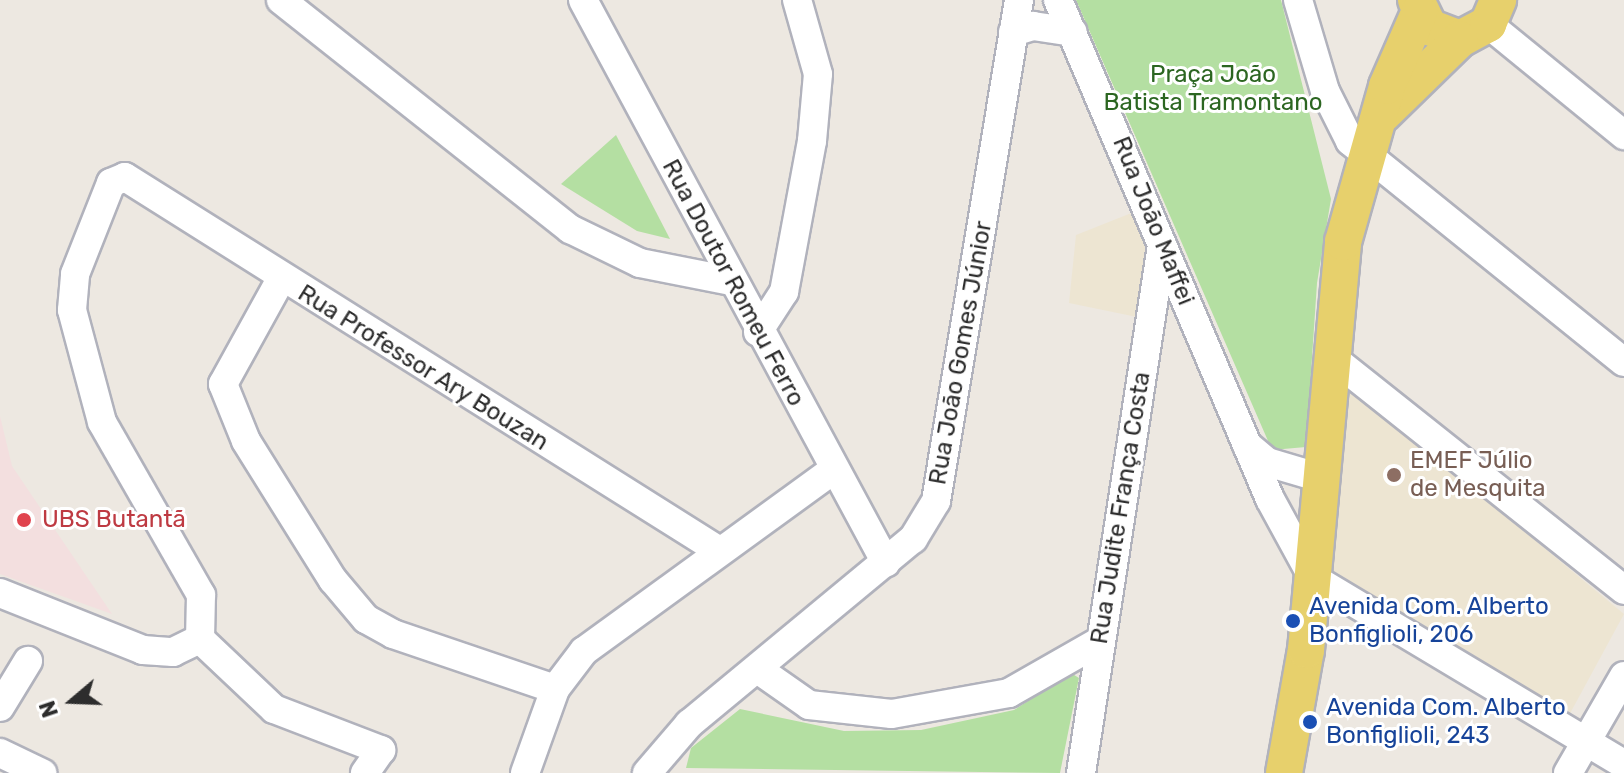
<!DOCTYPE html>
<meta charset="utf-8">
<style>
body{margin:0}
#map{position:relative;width:1624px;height:773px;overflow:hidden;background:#ede8e1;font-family:Rubik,sans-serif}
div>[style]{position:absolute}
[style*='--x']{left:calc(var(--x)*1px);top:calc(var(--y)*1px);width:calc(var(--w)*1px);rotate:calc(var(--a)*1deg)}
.education>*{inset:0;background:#ede5d2}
.medical>*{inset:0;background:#f3dfdf}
.green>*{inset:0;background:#b4dfa2}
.roads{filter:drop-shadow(2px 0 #b1b2bc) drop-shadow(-2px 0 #b1b2bc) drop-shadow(0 2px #b1b2bc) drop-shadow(0 -2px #b1b2bc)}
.minor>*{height:28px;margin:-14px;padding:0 14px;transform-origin:14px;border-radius:14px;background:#fff}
.major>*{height:36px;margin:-18px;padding:0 18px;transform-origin:18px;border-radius:18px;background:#e7d06c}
.dots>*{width:22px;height:22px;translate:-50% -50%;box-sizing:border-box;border:4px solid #fff;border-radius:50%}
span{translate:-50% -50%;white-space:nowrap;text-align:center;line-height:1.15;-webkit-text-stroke:6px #fff;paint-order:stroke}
.park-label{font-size:24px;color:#2c6621}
.street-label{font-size:24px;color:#2d2d2d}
.education-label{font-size:24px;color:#785e54}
.left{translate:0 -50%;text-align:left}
.health-label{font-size:24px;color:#be3a42}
.transit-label{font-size:24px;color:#164399}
.north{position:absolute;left:32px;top:661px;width:80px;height:80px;-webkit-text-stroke:6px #fff;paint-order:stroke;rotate:251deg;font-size:22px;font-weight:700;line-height:32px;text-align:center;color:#2d2d2d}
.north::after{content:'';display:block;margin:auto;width:28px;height:36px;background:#2d2d2d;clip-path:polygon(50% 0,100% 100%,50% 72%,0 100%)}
</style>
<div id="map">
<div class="education">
<div style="clip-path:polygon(1139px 210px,1148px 240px,1137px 317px,1069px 303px,1076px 235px)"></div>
<div style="clip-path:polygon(1340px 379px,1624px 614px,1567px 719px,1323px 571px)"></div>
</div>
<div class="medical">
<div style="clip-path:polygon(0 416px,12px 466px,112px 614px,0 574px)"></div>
</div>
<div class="green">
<div style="clip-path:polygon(1076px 0,1281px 0,1331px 199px,1317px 283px,1306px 447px,1272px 450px)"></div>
<div style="clip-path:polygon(616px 135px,655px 210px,670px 239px,637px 231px,561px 184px)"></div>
<div style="clip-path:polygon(1071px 673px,1079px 678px,1060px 773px,686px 768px,691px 748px,740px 709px,844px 731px,921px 730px,1014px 710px)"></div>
</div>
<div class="roads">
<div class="minor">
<div style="--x:281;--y:0;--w:369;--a:38.4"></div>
<div style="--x:570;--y:229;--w:78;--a:25.9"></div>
<div style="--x:640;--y:263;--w:93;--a:11.2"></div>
<div style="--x:583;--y:0;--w:639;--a:61.71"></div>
<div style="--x:1058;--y:0;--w:542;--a:66.98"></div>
<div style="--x:1270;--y:499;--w:90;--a:61.4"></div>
<div style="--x:1313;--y:578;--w:362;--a:30.9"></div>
<div style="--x:1298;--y:0;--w:95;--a:73.5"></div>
<div style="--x:1325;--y:91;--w:56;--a:63.4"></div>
<div style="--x:1350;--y:141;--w:352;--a:38.9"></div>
<div style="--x:1488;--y:24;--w:176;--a:39.2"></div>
<div style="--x:1013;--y:32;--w:21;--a:-17"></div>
<div style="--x:1033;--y:26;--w:40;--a:8.5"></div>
<div style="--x:281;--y:279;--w:120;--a:118.9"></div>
<div style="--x:223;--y:384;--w:61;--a:68"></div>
<div style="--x:246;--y:441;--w:164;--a:58"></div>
<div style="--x:333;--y:580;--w:51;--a:49.8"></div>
<div style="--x:366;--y:619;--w:31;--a:29"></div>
<div style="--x:393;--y:634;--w:171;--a:18.8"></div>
<div style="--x:758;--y:332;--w:48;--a:-57"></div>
<div style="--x:784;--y:292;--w:154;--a:-79.5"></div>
<div style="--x:812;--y:141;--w:67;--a:-84.9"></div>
<div style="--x:818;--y:74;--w:77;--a:-105.8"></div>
<div style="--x:1330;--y:356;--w:376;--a:38.5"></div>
<div style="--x:1247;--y:445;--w:26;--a:40"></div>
<div style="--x:1267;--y:462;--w:56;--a:16.5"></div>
<div style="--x:0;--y:593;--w:154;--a:21.7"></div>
<div style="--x:143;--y:650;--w:30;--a:4"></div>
<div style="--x:173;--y:652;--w:30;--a:-26"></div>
<div style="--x:200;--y:639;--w:44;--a:-88.7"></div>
<div style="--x:201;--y:595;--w:199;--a:-119.8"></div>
<div style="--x:102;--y:422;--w:116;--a:-105"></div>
<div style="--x:72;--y:310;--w:36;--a:-85"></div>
<div style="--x:75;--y:274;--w:98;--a:-68.4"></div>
<div style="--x:111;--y:183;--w:15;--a:-23"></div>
<div style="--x:125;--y:177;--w:701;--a:32.17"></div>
<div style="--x:200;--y:639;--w:102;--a:43.4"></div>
<div style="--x:274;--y:709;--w:115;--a:21"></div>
<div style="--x:381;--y:750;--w:28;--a:125"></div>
<div style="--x:759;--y:670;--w:61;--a:35"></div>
<div style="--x:809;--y:705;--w:83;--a:6.2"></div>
<div style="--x:892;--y:714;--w:119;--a:-10.2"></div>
<div style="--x:1009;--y:693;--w:105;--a:-29.7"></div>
<div style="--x:0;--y:707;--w:54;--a:-58.7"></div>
<div style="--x:0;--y:753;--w:47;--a:25.5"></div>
<div style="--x:525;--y:773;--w:89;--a:-70.3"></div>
<div style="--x:555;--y:689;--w:48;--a:-52.7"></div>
<div style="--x:584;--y:651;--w:308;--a:-36"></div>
<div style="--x:647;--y:773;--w:65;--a:-49.4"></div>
<div style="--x:689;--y:724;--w:291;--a:-39.6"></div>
<div style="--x:913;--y:539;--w:44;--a:-58.8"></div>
<div style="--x:936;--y:501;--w:508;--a:-80.59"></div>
<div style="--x:1081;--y:773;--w:534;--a:-81.28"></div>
<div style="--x:1568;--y:773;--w:112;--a:-60"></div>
</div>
<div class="major">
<div style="--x:1416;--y:0;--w:30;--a:64"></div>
<div style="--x:1429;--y:27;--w:33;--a:21"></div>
<div style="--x:1460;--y:39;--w:32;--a:-28"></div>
<div style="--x:1488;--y:24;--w:26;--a:-67"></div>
<div style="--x:1383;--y:114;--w:107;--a:-44.2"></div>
<div style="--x:1284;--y:773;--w:125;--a:-79.9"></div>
<div style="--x:1306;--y:650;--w:410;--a:-84.8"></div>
<div style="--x:1343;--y:242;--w:162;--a:-74.2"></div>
<div style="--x:1387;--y:86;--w:80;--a:-66.3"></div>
</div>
</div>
<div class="dots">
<div style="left:1394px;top:475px;background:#8d6e63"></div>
<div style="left:24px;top:520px;background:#e0444e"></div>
<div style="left:1293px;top:621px;background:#1a4fb4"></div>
<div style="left:1310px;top:722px;background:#1a4fb4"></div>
</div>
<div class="park-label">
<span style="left:1213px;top:89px">Praça João<br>Batista Tramontano</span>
</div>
<div class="street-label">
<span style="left:1153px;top:221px;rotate:68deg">Rua João Maffei</span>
<span style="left:733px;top:283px;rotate:62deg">Rua Doutor Romeu Ferro</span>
<span style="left:961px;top:353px;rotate:-80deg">Rua João Gomes Júnior</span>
<span style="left:423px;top:368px;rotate:32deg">Rua Professor Ary Bouzan</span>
<span style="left:1121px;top:508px;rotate:-81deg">Rua Judite França Costa</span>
</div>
<div class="education-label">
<span class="left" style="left:1410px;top:475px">EMEF Júlio<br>de Mesquita</span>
</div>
<div class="health-label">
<span class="left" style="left:42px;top:520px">UBS Butantã</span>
</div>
<div class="transit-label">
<span class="left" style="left:1309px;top:621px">Avenida Com. Alberto<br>Bonfiglioli, 206</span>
<span class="left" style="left:1326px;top:722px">Avenida Com. Alberto<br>Bonfiglioli, 243</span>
</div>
<div class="north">N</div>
</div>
